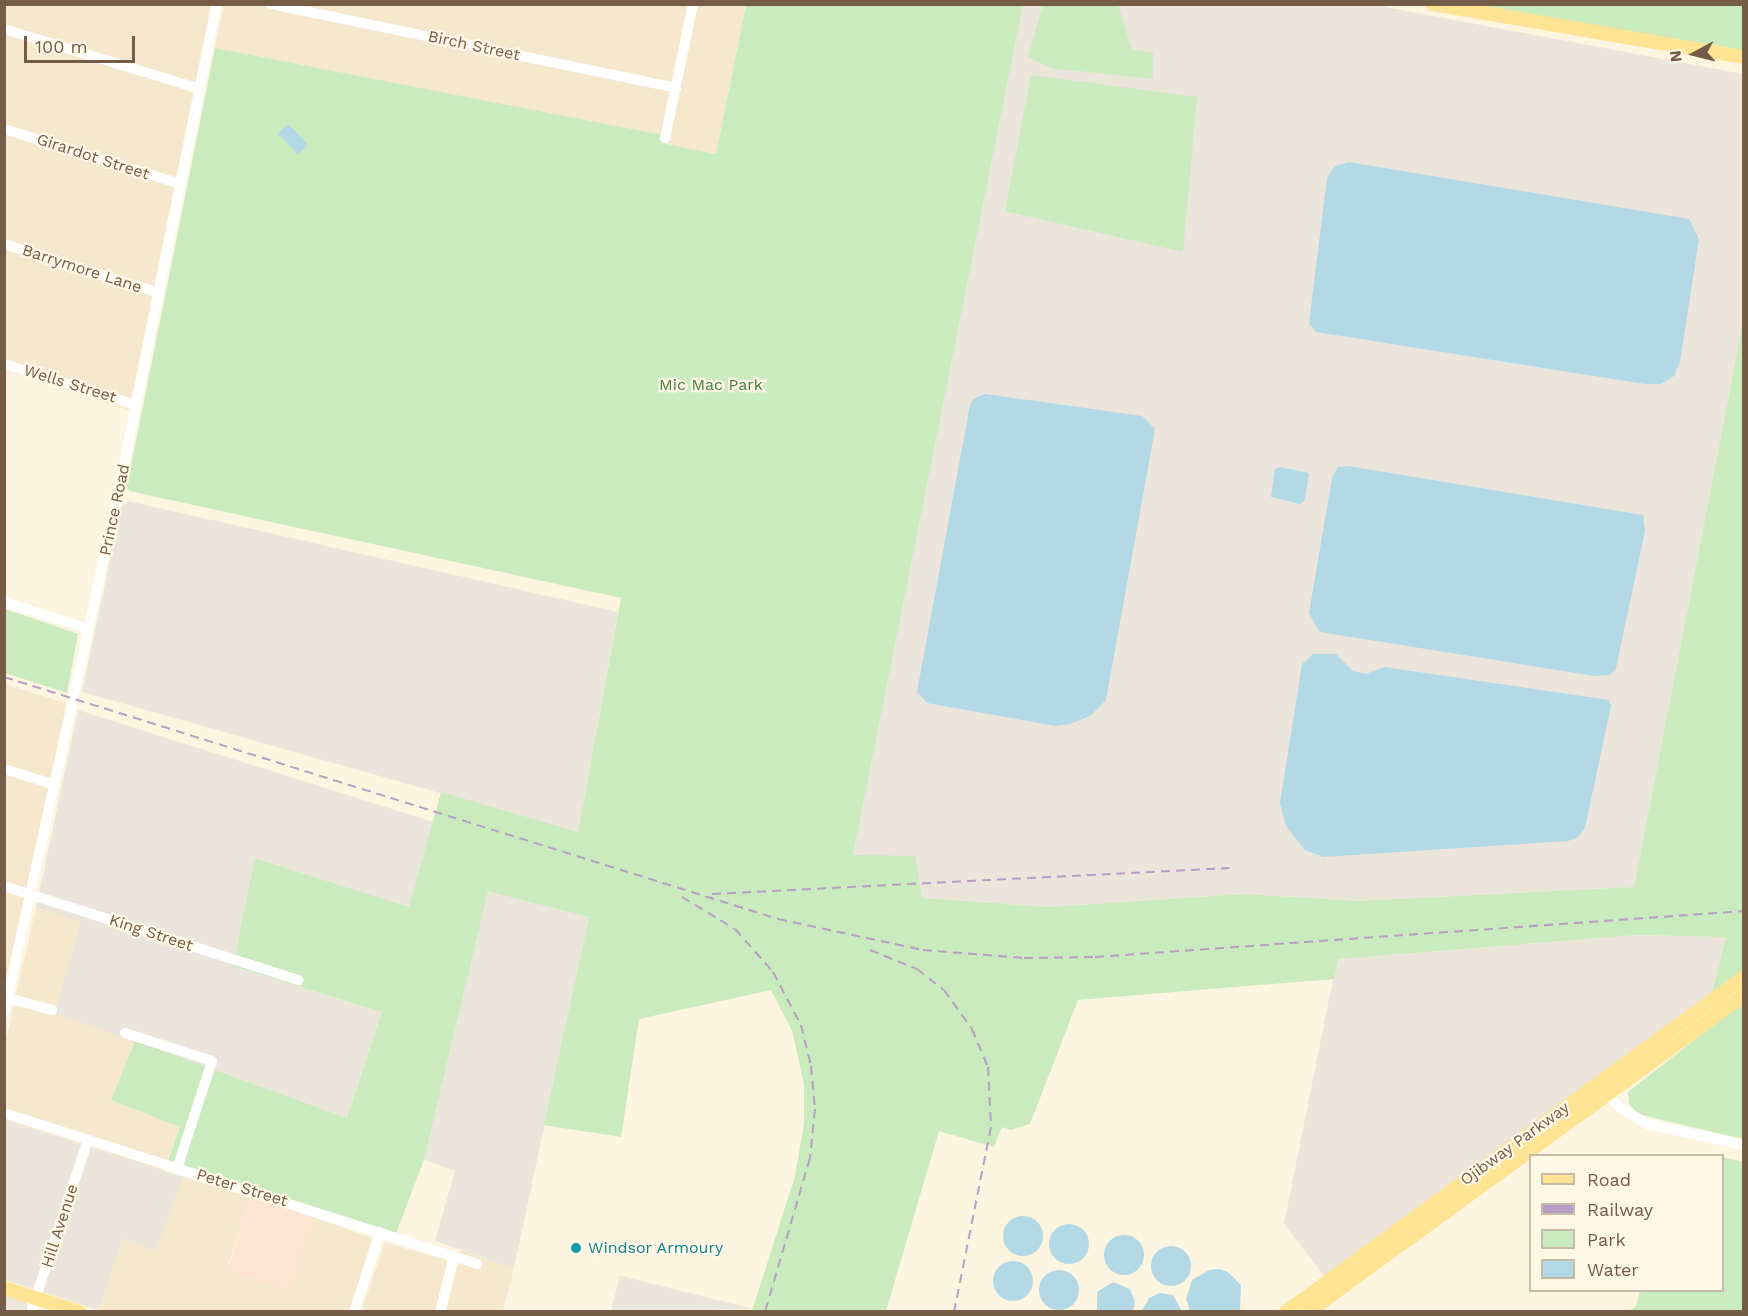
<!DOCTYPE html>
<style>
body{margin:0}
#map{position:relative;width:1748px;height:1316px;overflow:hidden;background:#fdf5df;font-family:"Work Sans",sans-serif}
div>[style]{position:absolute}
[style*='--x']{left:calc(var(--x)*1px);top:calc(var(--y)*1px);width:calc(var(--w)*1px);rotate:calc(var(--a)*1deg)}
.residential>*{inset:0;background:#f5e8cd}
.commercial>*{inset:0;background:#fee5d2;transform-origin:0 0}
.industrial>*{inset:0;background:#ebe5db}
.green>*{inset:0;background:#caebbd}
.water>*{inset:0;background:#b3d9e7;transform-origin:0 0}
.round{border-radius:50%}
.minor>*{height:10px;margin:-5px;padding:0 5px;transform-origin:5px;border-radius:5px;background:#fff}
.major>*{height:14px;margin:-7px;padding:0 7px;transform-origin:7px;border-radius:7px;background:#ffe494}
.rail>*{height:2px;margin-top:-1px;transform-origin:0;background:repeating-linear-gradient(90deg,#b89ec6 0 9px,transparent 0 15px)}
.dots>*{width:16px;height:16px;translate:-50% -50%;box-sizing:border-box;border:3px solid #fff8e6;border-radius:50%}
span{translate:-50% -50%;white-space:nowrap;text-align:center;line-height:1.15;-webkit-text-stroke:4.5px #fff8e6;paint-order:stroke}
.street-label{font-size:16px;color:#745c46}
.park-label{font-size:16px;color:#487b3d}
.culture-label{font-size:16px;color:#0d838f}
.left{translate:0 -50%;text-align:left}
.frame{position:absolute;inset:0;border:6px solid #745c46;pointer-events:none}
.legend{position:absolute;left:1529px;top:1154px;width:195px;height:138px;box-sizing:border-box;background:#fff8e6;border:2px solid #c7baa6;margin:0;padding:8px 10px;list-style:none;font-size:18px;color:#745c46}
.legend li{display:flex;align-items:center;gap:12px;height:30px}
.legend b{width:30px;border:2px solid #c7baa6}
.north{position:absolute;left:1664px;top:24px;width:60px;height:60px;-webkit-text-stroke:4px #fff8e6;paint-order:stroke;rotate:263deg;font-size:16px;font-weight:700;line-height:24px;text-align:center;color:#745c46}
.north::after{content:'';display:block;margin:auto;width:21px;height:27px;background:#745c46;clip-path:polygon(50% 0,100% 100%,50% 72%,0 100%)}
.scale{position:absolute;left:24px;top:36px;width:111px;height:27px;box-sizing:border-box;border:3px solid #745c46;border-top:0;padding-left:8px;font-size:18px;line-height:21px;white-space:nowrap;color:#745c46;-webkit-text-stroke:4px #fff8e6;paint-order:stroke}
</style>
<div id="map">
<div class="residential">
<div style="clip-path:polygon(5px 5px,211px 5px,129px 410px,5px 370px)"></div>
<div style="clip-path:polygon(224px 5px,746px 5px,716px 155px,660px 143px,662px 136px,215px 48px)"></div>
<div style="clip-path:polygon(5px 684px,68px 704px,5px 992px)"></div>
<div style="clip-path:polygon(36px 908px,81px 922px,135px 1041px,111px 1100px,180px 1127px,163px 1171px,5px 1120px,5px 1044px)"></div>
<div style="clip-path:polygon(183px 1177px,250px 1197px,228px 1265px,290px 1289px,314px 1217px,371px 1238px,372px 1245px,351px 1311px,99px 1310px,123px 1238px,156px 1250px)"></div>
<div style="clip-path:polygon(385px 1243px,446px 1260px,449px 1265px,438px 1311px,361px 1312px)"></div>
<div style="clip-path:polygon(461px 1250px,514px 1268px,503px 1311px,446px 1312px)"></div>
</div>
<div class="commercial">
<div style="left:250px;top:1197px;width:67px;height:77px;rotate:17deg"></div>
</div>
<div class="industrial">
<div style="clip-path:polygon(1023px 5px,1374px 5px,1743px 74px,1743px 322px,1634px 887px,1357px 901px,1244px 894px,1048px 907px,921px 898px,853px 855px)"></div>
<div style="clip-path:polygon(128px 501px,618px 612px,578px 832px,82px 692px,122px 505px)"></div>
<div style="clip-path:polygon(78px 710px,433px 822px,409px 907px,255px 858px,234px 966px,382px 1012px,347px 1118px,55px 1013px,81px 922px,36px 908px)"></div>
<div style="clip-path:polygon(488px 890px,589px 917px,514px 1268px,435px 1241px,455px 1171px,424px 1160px)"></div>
<div style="clip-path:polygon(1637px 935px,1726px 937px,1711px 997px,1325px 1277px,1284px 1224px,1337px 959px)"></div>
<div style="clip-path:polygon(4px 1120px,183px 1177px,156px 1251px,123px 1238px,99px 1310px,5px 1280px)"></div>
<div style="clip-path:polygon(620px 1276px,621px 1276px,753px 1309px,611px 1311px)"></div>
<div style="clip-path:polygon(4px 1294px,26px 1301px,28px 1311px,5px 1311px)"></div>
</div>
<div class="green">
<div style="clip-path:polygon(746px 5px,1023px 5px,853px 855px,915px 856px,922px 898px,1048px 907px,1244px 894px,1357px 901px,1634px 887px,1743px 322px,1744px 972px,1711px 997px,1726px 937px,1637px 935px,1338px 959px,1334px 979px,1078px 1000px,1030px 1124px,1010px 1130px,1002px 1127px,994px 1147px,939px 1131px,886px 1311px,752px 1311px,795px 1176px,804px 1124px,804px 1085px,797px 1052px,792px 1031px,771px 990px,639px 1019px,621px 1137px,544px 1125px,589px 917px,488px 891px,424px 1160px,395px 1236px,167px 1163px,180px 1127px,111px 1100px,135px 1041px,347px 1118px,382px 1012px,233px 966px,255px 858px,409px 907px,441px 792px,578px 832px,621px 598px,129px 491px,127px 486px,215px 48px,662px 135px,661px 143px,716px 154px)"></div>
<div style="clip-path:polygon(1043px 5px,1118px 5px,1132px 50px,1153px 53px,1153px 79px,1051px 68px,1028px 57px)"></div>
<div style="clip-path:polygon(1424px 5px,1743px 5px,1743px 51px,1664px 42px)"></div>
<div style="clip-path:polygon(1031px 75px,1197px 97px,1183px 252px,1005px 211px)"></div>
<div style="clip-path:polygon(5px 609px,78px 634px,67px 693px,5px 673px)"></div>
<div style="clip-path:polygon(1743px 1002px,1743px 1139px,1638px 1114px,1629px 1104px,1628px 1092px)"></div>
<div style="clip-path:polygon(1723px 1157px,1743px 1162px,1743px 1311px,1629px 1311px,1636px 1306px,1640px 1291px,1722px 1290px)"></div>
</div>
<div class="water">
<div style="left:288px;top:124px;width:29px;height:14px;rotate:46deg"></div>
<div style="clip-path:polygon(1349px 162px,1689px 219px,1699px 239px,1680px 362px,1674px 376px,1661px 384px,1645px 384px,1316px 332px,1309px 323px,1327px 178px,1335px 166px)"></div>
<div style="clip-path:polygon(985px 394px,1142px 416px,1155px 429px,1106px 700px,1090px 716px,1070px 724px,1055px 726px,927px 703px,917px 692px,970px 405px,973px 399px)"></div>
<div style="clip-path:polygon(1348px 466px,1643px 515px,1645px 531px,1616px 668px,1610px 675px,1595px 676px,1320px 632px,1309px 613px,1332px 478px,1338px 467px)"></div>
<div style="clip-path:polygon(1280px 467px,1309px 473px,1305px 500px,1300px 504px,1271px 497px,1275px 469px)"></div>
<div style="clip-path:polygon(1313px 654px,1336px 654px,1353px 671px,1366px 674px,1384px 667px,1609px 700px,1611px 706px,1585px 828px,1578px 837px,1568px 841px,1323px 857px,1305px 850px,1286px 826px,1280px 803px,1302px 664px)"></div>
<div class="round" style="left:1003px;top:1216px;width:40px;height:40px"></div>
<div class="round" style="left:1049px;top:1224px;width:40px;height:40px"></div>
<div class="round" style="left:1104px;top:1235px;width:40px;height:40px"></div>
<div class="round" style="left:1151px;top:1246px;width:40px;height:40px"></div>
<div class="round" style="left:993px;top:1261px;width:40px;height:40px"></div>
<div style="clip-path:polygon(1219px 1269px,1228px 1272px,1241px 1285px,1240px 1311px,1190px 1311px,1186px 1299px,1192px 1280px,1209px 1270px)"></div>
<div class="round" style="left:1039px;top:1270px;width:40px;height:40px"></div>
<div style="clip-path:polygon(1113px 1282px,1130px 1289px,1135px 1302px,1133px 1311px,1097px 1311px,1097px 1292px)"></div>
<div style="clip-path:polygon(1160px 1293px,1173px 1295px,1182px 1311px,1142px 1311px,1149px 1298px)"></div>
</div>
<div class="minor">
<div style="--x:271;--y:4;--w:414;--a:11.7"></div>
<div style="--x:4;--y:29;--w:205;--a:17"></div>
<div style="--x:4;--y:129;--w:185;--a:17.3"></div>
<div style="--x:665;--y:138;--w:137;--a:-78.2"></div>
<div style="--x:4;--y:244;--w:163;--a:17.5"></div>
<div style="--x:4;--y:364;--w:138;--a:17.3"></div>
<div style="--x:4;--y:602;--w:89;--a:17.6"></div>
<div style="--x:4;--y:769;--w:53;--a:17.4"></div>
<div style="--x:4;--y:886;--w:309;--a:17.7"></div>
<div style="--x:4;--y:997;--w:50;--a:15.2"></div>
<div style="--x:4;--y:1013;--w:531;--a:-77.61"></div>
<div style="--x:118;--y:494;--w:500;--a:-78.6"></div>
<div style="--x:125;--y:1033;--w:91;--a:17.8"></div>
<div style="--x:212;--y:1061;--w:114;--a:108"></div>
<div style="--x:1603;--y:1089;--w:24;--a:48"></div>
<div style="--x:1619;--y:1107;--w:33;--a:31"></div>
<div style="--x:1647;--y:1124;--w:99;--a:12.2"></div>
<div style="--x:4;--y:1113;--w:497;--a:17.7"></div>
<div style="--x:31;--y:1312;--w:181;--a:-71.7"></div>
<div style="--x:354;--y:1312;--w:84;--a:-72"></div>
<div style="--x:440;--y:1312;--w:58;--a:-76"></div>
</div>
<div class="major">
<div style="--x:1433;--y:4;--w:315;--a:9.7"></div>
<div style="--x:4;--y:1288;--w:79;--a:17.7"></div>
<div style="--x:1286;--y:1312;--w:567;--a:-36.18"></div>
<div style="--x:1308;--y:1312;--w:539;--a:-36.02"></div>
</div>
<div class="rail">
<div style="--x:4;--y:677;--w:811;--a:17.36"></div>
<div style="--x:778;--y:919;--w:148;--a:12.1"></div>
<div style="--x:923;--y:950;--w:101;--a:4.5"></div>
<div style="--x:1024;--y:958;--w:71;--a:-0.8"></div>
<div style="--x:1095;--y:957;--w:651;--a:-4.05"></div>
<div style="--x:712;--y:894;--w:518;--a:-2.88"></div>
<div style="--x:682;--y:897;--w:62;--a:31.1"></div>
<div style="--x:735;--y:929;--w:57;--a:48.5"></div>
<div style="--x:773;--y:972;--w:60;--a:62.2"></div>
<div style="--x:801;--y:1025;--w:42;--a:76.3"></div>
<div style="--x:811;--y:1066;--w:43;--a:84.7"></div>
<div style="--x:815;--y:1109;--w:49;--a:95.8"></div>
<div style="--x:810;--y:1158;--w:160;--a:106.3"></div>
<div style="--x:870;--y:950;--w:51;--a:22"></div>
<div style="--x:917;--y:969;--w:34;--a:38"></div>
<div style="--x:944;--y:990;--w:48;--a:54.3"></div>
<div style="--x:972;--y:1029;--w:41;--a:67.2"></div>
<div style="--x:988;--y:1067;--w:60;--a:87.1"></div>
<div style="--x:991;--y:1127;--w:189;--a:101.3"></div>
</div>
<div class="dots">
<div style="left:576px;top:1248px;background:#0f9aa8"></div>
</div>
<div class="street-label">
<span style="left:474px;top:46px;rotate:12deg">Birch Street</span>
<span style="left:93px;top:157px;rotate:18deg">Girardot Street</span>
<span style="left:82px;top:269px;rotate:18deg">Barrymore Lane</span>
<span style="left:70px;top:384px;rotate:17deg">Wells Street</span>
<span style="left:115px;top:510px;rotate:-78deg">Prince Road</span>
<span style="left:151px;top:933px;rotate:18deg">King Street</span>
<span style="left:1515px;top:1144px;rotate:-36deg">Ojibway Parkway</span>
<span style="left:242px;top:1188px;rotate:17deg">Peter Street</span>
<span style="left:60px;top:1226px;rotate:-72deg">Hill Avenue</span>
</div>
<div class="park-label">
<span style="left:711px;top:385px">Mic Mac Park</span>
</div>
<div class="culture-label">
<span class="left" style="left:588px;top:1248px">Windsor Armoury</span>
</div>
<div class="frame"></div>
<ul class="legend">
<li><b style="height:8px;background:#ffe494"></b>Road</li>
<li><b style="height:8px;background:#b89ec6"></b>Railway</li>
<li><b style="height:16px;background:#caebbd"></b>Park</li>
<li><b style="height:16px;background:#b3d9e7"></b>Water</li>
</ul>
<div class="north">N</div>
<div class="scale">100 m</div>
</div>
